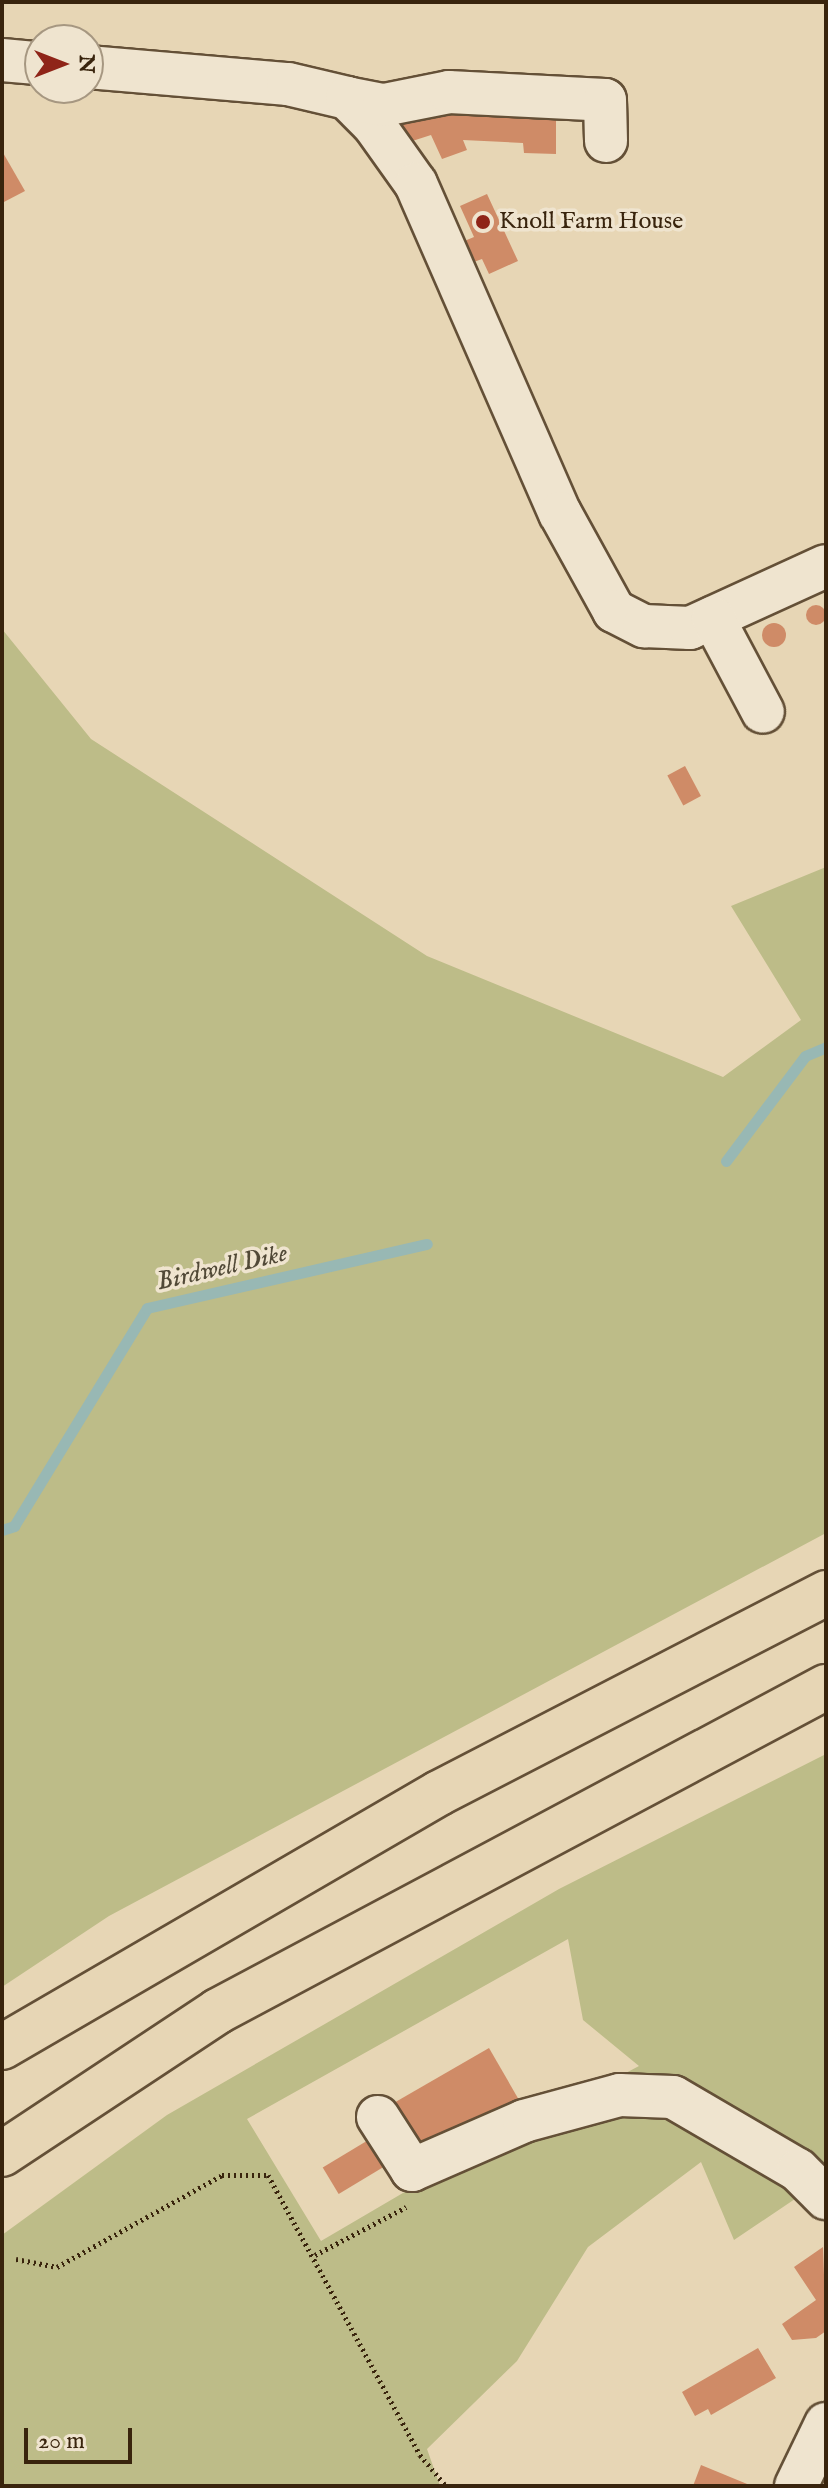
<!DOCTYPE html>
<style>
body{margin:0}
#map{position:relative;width:828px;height:2488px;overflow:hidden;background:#e7d6b5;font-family:"IM FELL English",serif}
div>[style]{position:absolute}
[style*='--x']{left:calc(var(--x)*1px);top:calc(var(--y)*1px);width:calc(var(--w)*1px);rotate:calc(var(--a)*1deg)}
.green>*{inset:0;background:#bdbc88}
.stream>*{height:11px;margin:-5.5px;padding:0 5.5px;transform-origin:5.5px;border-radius:5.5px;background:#98b8b4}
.building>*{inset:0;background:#cf8b67;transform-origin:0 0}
.round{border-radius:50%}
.path>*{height:5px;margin-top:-2.5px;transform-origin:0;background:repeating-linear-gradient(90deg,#39240d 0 2px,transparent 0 6px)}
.roads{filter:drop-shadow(2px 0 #645037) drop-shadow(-2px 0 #645037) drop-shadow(0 2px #645037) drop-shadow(0 -2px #645037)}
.minor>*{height:42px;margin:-21px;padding:0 21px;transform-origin:21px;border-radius:21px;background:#efe4cf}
.highway>*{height:44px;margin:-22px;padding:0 22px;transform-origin:22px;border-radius:22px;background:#e7d6b5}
.dots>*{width:22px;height:22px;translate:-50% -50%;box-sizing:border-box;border:4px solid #efe4cf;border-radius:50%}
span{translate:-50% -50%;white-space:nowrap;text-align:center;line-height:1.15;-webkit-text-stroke:7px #efe4cf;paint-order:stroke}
.poi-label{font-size:24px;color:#39240d}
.left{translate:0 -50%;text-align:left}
.water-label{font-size:26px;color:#514937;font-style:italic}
.frame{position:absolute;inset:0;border:4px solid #39240d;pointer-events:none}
.north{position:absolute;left:24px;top:24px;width:80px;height:80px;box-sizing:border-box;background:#efe4cf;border:2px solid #a69781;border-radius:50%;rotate:90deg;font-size:22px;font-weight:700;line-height:32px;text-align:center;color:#39240d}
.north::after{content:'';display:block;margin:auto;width:28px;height:36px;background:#8f2418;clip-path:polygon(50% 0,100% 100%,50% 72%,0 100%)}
.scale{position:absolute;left:24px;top:2428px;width:108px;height:36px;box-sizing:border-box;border:4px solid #39240d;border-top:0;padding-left:10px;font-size:24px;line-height:28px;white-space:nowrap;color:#39240d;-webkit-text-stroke:6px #efe4cf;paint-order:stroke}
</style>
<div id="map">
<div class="green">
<div style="clip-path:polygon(2px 629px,91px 739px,427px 956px,723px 1077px,801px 1020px,731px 906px,826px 867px,826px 1533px,109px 1916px,2px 1987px)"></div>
<div style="clip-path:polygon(evenodd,826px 1754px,826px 2178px,734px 2240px,701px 2162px,588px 2247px,517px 2361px,427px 2449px,440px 2486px,2px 2486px,2px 2235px,167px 2115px,559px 1889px,826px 1754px,568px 1939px,583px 2020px,639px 2066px,449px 2166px,321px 2241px,247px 2119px,568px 1939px)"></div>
</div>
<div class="stream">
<div style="--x:726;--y:1161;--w:131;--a:-53"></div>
<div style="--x:805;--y:1056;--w:23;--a:-23"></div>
<div style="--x:2;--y:1530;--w:13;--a:-18"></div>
<div style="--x:14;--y:1526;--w:255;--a:-58.6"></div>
<div style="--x:147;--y:1308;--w:287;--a:-12.9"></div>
</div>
<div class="building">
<div style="clip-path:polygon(447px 107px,556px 108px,556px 154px,524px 153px,523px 143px,463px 140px,467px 150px,442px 159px,431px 135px,403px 144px,386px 119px)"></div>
<div style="clip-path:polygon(2px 151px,25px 191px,2px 203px)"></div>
<div style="clip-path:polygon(487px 194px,518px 261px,489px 274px,482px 259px,471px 263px,462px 242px,474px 237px,460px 206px)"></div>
<div class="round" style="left:806px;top:605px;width:20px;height:20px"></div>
<div class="round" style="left:762px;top:623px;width:24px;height:24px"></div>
<div style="left:685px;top:766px;width:34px;height:20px;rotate:62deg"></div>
<div style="left:489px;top:2048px;width:62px;height:110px;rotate:60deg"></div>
<div style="left:375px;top:2136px;width:31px;height:61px;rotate:59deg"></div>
<div style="clip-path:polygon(823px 2247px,826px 2331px,816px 2338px,792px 2340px,782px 2324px,816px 2300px,794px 2267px)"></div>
<div style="clip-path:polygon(758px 2348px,776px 2378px,711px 2415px,708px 2409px,695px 2416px,682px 2392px)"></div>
<div style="clip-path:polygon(701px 2465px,752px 2486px,693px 2486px)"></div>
</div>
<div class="path">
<div style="--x:315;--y:2255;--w:103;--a:-27.8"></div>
<div style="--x:16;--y:2259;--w:42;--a:11"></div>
<div style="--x:57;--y:2267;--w:189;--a:-29.1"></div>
<div style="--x:222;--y:2175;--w:46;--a:0"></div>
<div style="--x:268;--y:2175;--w:319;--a:61.5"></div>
<div style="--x:420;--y:2455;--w:40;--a:50"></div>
</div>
<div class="roads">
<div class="minor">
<div style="--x:2;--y:60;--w:38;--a:5"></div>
<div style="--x:88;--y:67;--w:201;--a:4.9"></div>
<div style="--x:288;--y:84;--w:61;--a:13.3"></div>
<div style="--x:347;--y:98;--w:38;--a:45"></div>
<div style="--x:374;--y:125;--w:72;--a:54.6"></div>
<div style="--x:416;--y:184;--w:359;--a:66.4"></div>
<div style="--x:560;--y:513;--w:112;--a:61.1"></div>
<div style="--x:614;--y:611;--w:34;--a:27"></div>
<div style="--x:644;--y:626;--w:46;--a:2.5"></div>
<div style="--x:690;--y:628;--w:149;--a:-24.5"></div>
<div style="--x:347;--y:98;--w:38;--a:11"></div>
<div style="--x:384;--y:105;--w:66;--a:-11.3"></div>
<div style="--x:449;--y:92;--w:156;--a:2.9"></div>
<div style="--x:605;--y:100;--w:41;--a:88.6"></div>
<div style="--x:713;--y:618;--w:106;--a:62"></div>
<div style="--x:378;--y:2117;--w:63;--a:57.3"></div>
<div style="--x:412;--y:2170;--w:122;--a:-23.6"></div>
<div style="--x:524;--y:2121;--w:99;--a:-15.2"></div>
<div style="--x:620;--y:2095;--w:53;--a:2.2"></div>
<div style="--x:673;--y:2097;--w:145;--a:30.3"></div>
<div style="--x:798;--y:2170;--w:40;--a:45"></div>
<div style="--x:796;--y:2486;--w:69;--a:-64.2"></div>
</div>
<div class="highway">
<div style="--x:2;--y:2047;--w:505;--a:-30.17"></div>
<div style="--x:439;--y:1793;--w:436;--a:-27.3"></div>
<div style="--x:2;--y:2154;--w:259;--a:-33.5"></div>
<div style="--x:218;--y:2011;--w:689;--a:-28.05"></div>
</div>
</div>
<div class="dots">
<div style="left:483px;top:222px;background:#8f2418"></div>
</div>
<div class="poi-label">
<span class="left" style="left:499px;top:222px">Knoll Farm House</span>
</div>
<div class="water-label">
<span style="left:222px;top:1268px;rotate:-13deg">Birdwell Dike</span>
</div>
<div class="frame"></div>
<div class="north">N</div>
<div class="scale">20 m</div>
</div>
